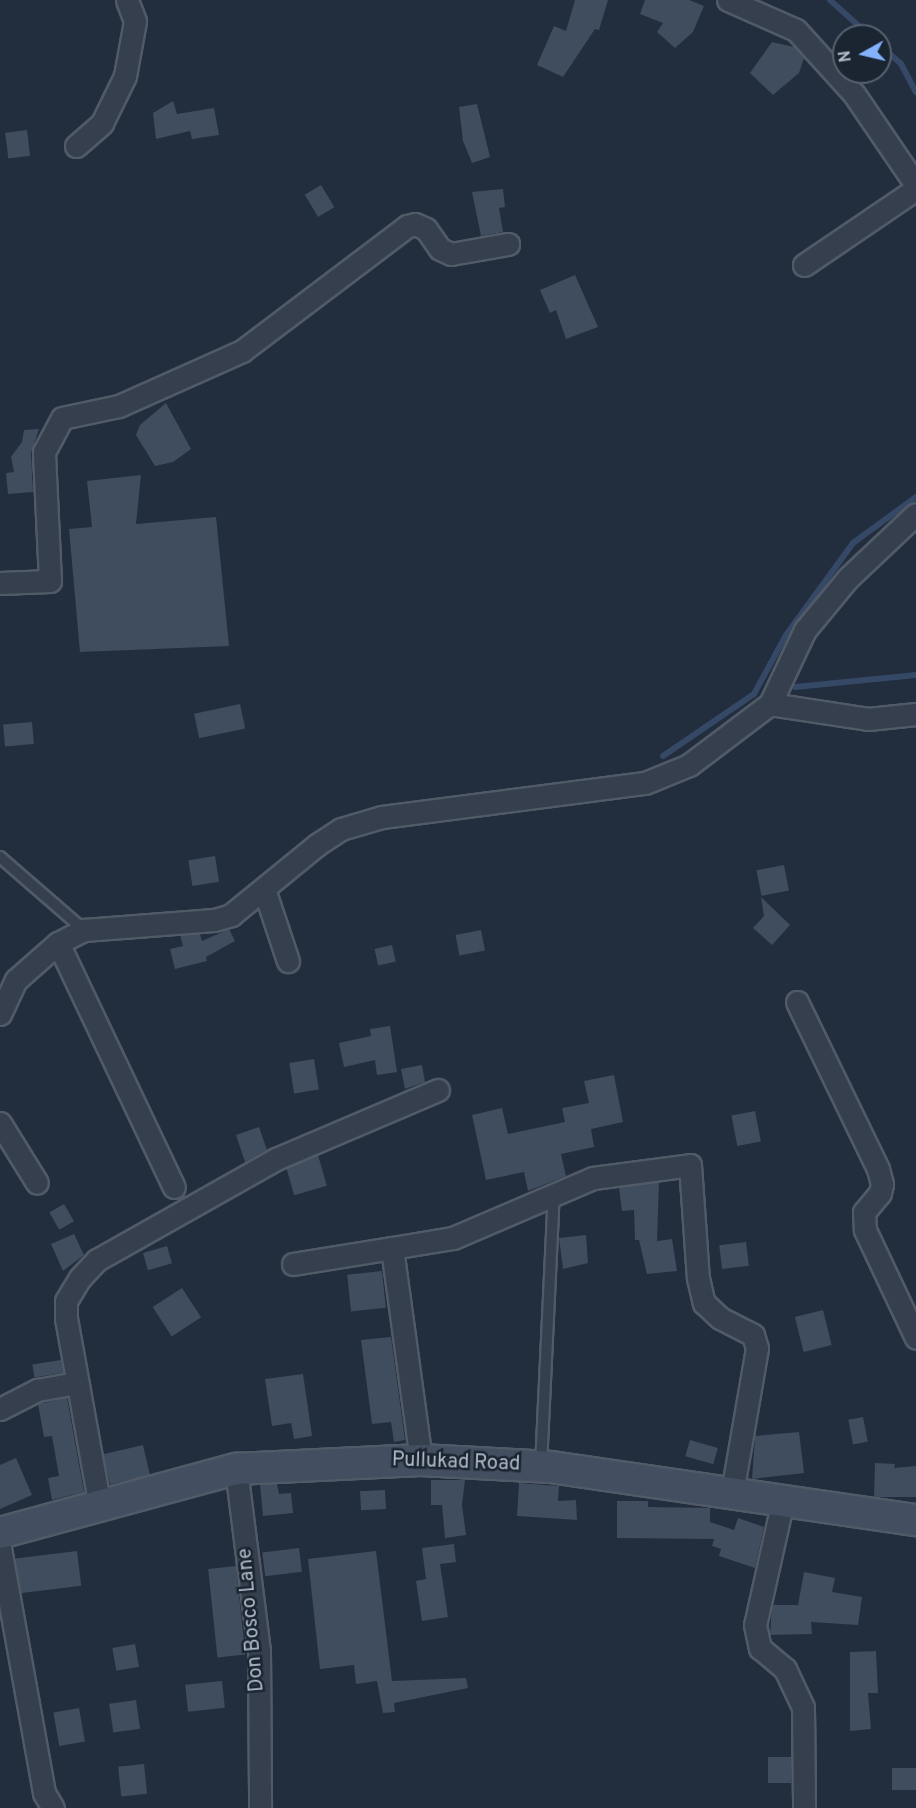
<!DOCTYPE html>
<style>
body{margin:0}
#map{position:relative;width:916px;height:1808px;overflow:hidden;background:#222d3d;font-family:Overpass,sans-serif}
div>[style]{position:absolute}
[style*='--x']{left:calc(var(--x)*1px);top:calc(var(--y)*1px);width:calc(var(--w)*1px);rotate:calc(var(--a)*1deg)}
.stream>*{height:6px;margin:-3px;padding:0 3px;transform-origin:3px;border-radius:3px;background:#354865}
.building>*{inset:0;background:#404d5f;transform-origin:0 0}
.roads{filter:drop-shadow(2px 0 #515a67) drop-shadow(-2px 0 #515a67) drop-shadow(0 2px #515a67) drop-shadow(0 -2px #515a67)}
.lane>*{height:10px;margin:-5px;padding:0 5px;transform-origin:5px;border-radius:5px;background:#363f4d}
.street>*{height:21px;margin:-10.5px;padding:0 10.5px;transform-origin:10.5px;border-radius:10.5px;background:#363f4d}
.secondary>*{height:30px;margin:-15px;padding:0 15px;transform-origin:15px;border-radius:15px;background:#434e60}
span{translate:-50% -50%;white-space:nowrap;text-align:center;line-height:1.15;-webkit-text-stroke:5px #1b2431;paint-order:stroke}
.street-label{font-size:20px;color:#b1bac8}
.north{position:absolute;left:832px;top:24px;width:60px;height:60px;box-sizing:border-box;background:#1b2431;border:2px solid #57606d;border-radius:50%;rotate:262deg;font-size:16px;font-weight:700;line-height:24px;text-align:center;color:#b1bac8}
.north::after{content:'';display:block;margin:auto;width:21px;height:27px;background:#82b2fc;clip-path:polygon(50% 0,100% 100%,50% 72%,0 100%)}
</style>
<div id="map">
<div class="stream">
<div style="--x:830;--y:0;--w:54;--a:42"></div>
<div style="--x:880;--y:45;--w:28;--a:42"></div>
<div style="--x:901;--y:64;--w:32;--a:62"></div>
<div style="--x:795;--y:687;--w:122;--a:-5.7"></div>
<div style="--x:663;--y:756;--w:110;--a:-34.3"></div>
<div style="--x:754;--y:694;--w:67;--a:-61.5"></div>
<div style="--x:786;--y:635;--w:114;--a:-53.9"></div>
<div style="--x:853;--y:543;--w:78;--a:-36.1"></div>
</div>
<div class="building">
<div style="clip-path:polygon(575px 0,608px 0,599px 30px,595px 29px,563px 77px,537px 65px,554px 26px,566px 31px)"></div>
<div style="clip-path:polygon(645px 0,689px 0,704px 6px,693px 32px,675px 48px,657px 32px,663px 23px,640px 14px)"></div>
<div style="clip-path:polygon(772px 42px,794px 47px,804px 58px,799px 73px,773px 95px,750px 73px)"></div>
<div style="clip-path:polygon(173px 101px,177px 114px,214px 108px,219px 135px,192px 139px,190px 131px,156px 139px,153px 113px)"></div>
<div style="clip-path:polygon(477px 104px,490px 157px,472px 163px,463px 141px,459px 107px)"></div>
<div style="left:27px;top:130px;width:26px;height:22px;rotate:83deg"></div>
<div style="left:321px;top:185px;width:26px;height:19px;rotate:59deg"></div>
<div style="clip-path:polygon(503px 189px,505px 207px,499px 208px,503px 232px,481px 236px,472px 192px)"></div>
<div style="clip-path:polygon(575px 275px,598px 327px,566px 339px,556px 310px,550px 313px,540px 290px)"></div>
<div style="clip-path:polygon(166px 403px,191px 449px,173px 462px,155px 466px,136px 435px,140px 425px)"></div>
<div style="clip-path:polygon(39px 429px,31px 453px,33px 492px,8px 494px,6px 473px,14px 472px,11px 457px,22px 442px,24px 430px)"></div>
<div style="clip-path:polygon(141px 475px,136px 524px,216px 517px,229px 646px,80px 652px,69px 529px,92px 527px,87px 481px)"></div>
<div style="left:240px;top:704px;width:25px;height:47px;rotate:78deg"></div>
<div style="left:32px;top:722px;width:22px;height:29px;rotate:85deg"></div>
<div style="left:215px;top:856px;width:26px;height:27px;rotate:81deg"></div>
<div style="left:784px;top:865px;width:26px;height:28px;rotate:79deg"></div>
<div style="clip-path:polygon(761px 897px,790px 925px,772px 945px,753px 928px,764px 916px)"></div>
<div style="clip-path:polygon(229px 929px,235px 941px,206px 957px,207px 961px,175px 969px,170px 949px,183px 946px,180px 935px,200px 934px,202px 941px)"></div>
<div style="left:481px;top:930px;width:21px;height:26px;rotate:79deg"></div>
<div style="left:392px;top:945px;width:17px;height:18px;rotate:77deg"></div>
<div style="clip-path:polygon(390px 1026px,397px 1072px,377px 1075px,375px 1060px,344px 1067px,339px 1043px,371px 1036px,370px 1029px)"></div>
<div style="left:314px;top:1059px;width:31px;height:25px;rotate:81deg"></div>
<div style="clip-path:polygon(422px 1065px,425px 1082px,405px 1089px,401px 1069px)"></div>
<div style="clip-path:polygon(614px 1075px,623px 1122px,591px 1129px,594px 1147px,561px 1154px,566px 1176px,528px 1191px,524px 1172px,486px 1180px,472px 1115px,502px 1108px,508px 1134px,565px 1122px,562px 1108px,589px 1103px,584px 1081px)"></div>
<div style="left:755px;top:1111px;width:31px;height:24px;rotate:79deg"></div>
<div style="clip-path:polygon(259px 1127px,267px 1150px,245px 1162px,236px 1135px)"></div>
<div style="left:318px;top:1155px;width:32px;height:34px;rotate:74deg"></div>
<div style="clip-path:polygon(659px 1182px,657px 1241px,672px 1239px,677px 1271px,647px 1274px,639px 1240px,635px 1240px,634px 1210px,622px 1211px,619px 1187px)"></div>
<div style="left:64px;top:1204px;width:20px;height:17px;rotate:60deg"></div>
<div style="clip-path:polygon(74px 1234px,84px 1255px,63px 1271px,51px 1244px)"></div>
<div style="clip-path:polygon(586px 1235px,588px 1263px,563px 1269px,559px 1238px)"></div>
<div style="left:746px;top:1242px;width:24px;height:27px;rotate:83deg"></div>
<div style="left:167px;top:1246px;width:18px;height:25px;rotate:74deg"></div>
<div style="left:382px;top:1271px;width:37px;height:35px;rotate:84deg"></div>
<div style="left:182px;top:1288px;width:35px;height:35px;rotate:57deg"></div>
<div style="left:823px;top:1310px;width:36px;height:29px;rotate:76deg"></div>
<div style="clip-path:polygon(391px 1337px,405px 1440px,394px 1442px,391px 1422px,372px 1424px,361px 1340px)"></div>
<div style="left:61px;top:1360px;width:13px;height:29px;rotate:81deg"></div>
<div style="clip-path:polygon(303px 1374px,312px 1436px,294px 1439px,291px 1423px,272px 1426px,265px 1379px)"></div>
<div style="clip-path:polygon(67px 1398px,84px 1492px,52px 1500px,48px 1478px,59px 1476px,52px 1436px,44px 1437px,38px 1404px)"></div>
<div style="left:863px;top:1417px;width:25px;height:15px;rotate:79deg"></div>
<div style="clip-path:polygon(799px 1432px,804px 1473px,752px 1479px,755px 1436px)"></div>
<div style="left:690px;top:1440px;width:29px;height:17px;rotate:16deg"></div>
<div style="left:143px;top:1445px;width:31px;height:41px;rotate:77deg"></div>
<div style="clip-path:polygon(16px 1458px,32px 1495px,0 1509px,0 1465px)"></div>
<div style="clip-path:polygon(875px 1463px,895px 1464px,894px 1468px,916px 1466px,916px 1497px,874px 1497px)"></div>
<div style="clip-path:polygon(431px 1480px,465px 1480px,462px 1505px,466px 1535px,445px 1538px,442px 1505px,431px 1505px)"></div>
<div style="clip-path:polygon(519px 1483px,559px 1486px,558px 1501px,576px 1500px,577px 1520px,517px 1516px)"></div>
<div style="clip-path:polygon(277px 1484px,279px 1494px,291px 1493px,293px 1513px,263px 1516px,260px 1485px)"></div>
<div style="left:385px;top:1490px;width:19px;height:25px;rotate:87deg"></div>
<div style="clip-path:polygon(617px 1501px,648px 1501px,648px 1507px,710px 1508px,710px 1522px,734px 1530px,738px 1518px,764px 1527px,755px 1568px,719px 1556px,721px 1549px,712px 1546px,714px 1539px,617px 1538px)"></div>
<div style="clip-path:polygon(454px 1544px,456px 1562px,440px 1564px,448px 1617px,422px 1621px,416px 1581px,426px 1579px,422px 1548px)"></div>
<div style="left:299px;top:1548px;width:24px;height:37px;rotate:83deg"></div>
<div style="left:77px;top:1551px;width:35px;height:62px;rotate:83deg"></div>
<div style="clip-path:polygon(376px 1551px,392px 1681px,466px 1678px,468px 1688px,394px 1703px,395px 1712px,383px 1713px,377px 1681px,356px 1684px,354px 1665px,320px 1669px,308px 1559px)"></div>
<div style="left:236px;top:1566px;width:89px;height:28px;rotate:84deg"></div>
<div style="clip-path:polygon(804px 1572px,835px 1578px,832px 1592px,862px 1597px,858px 1625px,811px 1622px,812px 1634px,770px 1635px,772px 1605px,798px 1605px)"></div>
<div style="left:135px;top:1644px;width:23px;height:23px;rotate:80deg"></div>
<div style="clip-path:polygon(876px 1651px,878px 1693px,868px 1693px,871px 1729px,850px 1731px,850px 1652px)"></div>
<div style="left:222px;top:1681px;width:27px;height:37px;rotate:84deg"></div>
<div style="left:136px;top:1700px;width:29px;height:27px;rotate:82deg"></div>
<div style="left:79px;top:1708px;width:34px;height:26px;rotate:80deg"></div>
<div style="left:791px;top:1757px;width:26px;height:23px;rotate:90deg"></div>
<div style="left:144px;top:1764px;width:30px;height:26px;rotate:84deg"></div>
<div style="left:916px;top:1768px;width:22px;height:24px;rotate:90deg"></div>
</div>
<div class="roads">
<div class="lane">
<div style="--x:0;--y:857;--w:111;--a:41"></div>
<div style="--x:541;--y:1466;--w:271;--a:-87.3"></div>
</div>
<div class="street">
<div style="--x:728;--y:0;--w:74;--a:23.8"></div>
<div style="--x:796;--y:30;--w:86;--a:47.8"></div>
<div style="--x:854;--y:94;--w:110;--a:55.7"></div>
<div style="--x:76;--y:146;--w:35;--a:-41"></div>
<div style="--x:102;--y:123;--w:52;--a:-63.9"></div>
<div style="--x:125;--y:76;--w:56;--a:-79.7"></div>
<div style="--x:135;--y:21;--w:22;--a:-111"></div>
<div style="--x:804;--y:265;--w:135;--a:-34.2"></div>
<div style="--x:0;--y:583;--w:50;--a:-2.3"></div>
<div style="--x:50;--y:581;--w:129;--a:-92.7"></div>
<div style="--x:44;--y:452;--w:38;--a:-62"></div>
<div style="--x:62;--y:418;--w:58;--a:-11.9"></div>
<div style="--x:119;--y:406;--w:135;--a:-24.1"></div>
<div style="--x:242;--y:351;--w:207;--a:-37.1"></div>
<div style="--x:407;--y:226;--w:8;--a:-14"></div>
<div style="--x:415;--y:224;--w:12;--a:24"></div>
<div style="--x:426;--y:229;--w:24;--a:55"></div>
<div style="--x:440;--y:249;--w:12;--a:24"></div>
<div style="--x:451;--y:254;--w:58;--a:-10"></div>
<div style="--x:770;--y:704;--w:99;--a:8.7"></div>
<div style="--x:868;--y:719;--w:48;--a:-5.9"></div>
<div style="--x:264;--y:889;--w:76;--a:71.6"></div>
<div style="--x:58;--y:943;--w:270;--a:64.6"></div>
<div style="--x:797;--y:1002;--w:186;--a:64.1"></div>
<div style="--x:878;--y:1169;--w:16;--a:75"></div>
<div style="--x:882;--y:1184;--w:9;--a:103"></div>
<div style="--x:880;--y:1193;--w:25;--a:130"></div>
<div style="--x:864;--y:1212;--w:18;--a:87"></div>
<div style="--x:865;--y:1230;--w:119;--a:64.7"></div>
<div style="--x:0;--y:1014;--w:38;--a:-65"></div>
<div style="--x:16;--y:980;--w:56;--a:-41.4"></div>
<div style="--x:58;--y:943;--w:29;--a:-27"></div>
<div style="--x:84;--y:930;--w:130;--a:-4.4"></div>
<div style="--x:214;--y:920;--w:18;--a:-16"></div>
<div style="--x:231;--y:915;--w:112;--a:-39.2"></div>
<div style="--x:318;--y:844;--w:27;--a:-33"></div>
<div style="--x:341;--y:829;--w:43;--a:-16.3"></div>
<div style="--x:382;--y:817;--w:265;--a:-7.4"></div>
<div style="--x:645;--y:783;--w:48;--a:-22.2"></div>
<div style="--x:689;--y:765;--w:101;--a:-37"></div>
<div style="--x:770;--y:704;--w:82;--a:-64.7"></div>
<div style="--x:805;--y:630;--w:67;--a:-50.4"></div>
<div style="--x:848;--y:578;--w:93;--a:-43.3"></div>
<div style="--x:0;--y:1123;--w:70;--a:58.3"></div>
<div style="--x:293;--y:1264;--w:100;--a:-9.2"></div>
<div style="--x:0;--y:1409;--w:42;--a:-27.2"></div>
<div style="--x:37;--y:1390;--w:41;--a:-9.9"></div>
<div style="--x:421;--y:1460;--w:214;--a:-97.8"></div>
<div style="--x:392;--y:1248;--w:62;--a:-9.3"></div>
<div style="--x:453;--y:1238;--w:152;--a:-23.2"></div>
<div style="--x:593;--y:1178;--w:98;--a:-7.6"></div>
<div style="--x:690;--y:1165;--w:113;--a:86"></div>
<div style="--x:698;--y:1278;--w:26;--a:77"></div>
<div style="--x:704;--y:1303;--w:22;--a:43"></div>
<div style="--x:720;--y:1318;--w:37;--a:27"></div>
<div style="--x:753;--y:1335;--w:14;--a:73"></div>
<div style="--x:757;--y:1348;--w:146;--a:99.8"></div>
<div style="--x:236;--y:1469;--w:182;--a:82.8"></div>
<div style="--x:259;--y:1650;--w:158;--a:89.6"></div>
<div style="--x:783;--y:1500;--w:128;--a:102.6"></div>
<div style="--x:755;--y:1625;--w:24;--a:78"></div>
<div style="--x:760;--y:1648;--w:33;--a:40"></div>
<div style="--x:785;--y:1669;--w:42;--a:64.7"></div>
<div style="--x:803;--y:1707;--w:101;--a:89.4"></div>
<div style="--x:100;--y:1507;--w:192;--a:-100.2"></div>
<div style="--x:66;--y:1318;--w:17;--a:-90"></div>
<div style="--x:66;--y:1301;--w:27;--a:-59"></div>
<div style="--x:80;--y:1278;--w:25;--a:-47"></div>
<div style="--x:97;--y:1260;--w:206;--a:-29.4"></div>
<div style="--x:276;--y:1159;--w:176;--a:-23.1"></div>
<div style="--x:0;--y:1548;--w:249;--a:79.8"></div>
<div style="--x:44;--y:1793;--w:17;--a:59"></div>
</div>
<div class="secondary">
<div style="--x:0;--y:1533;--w:245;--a:-15.2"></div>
<div style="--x:236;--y:1469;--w:185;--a:-2.8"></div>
<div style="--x:421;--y:1460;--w:130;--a:3.1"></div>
<div style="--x:551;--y:1467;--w:369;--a:8.3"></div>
</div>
</div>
<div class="street-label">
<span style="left:456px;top:1463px;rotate:2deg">Pullukad Road</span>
<span style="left:252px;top:1620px;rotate:-95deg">Don Bosco Lane</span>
</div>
<div class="north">N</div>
</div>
